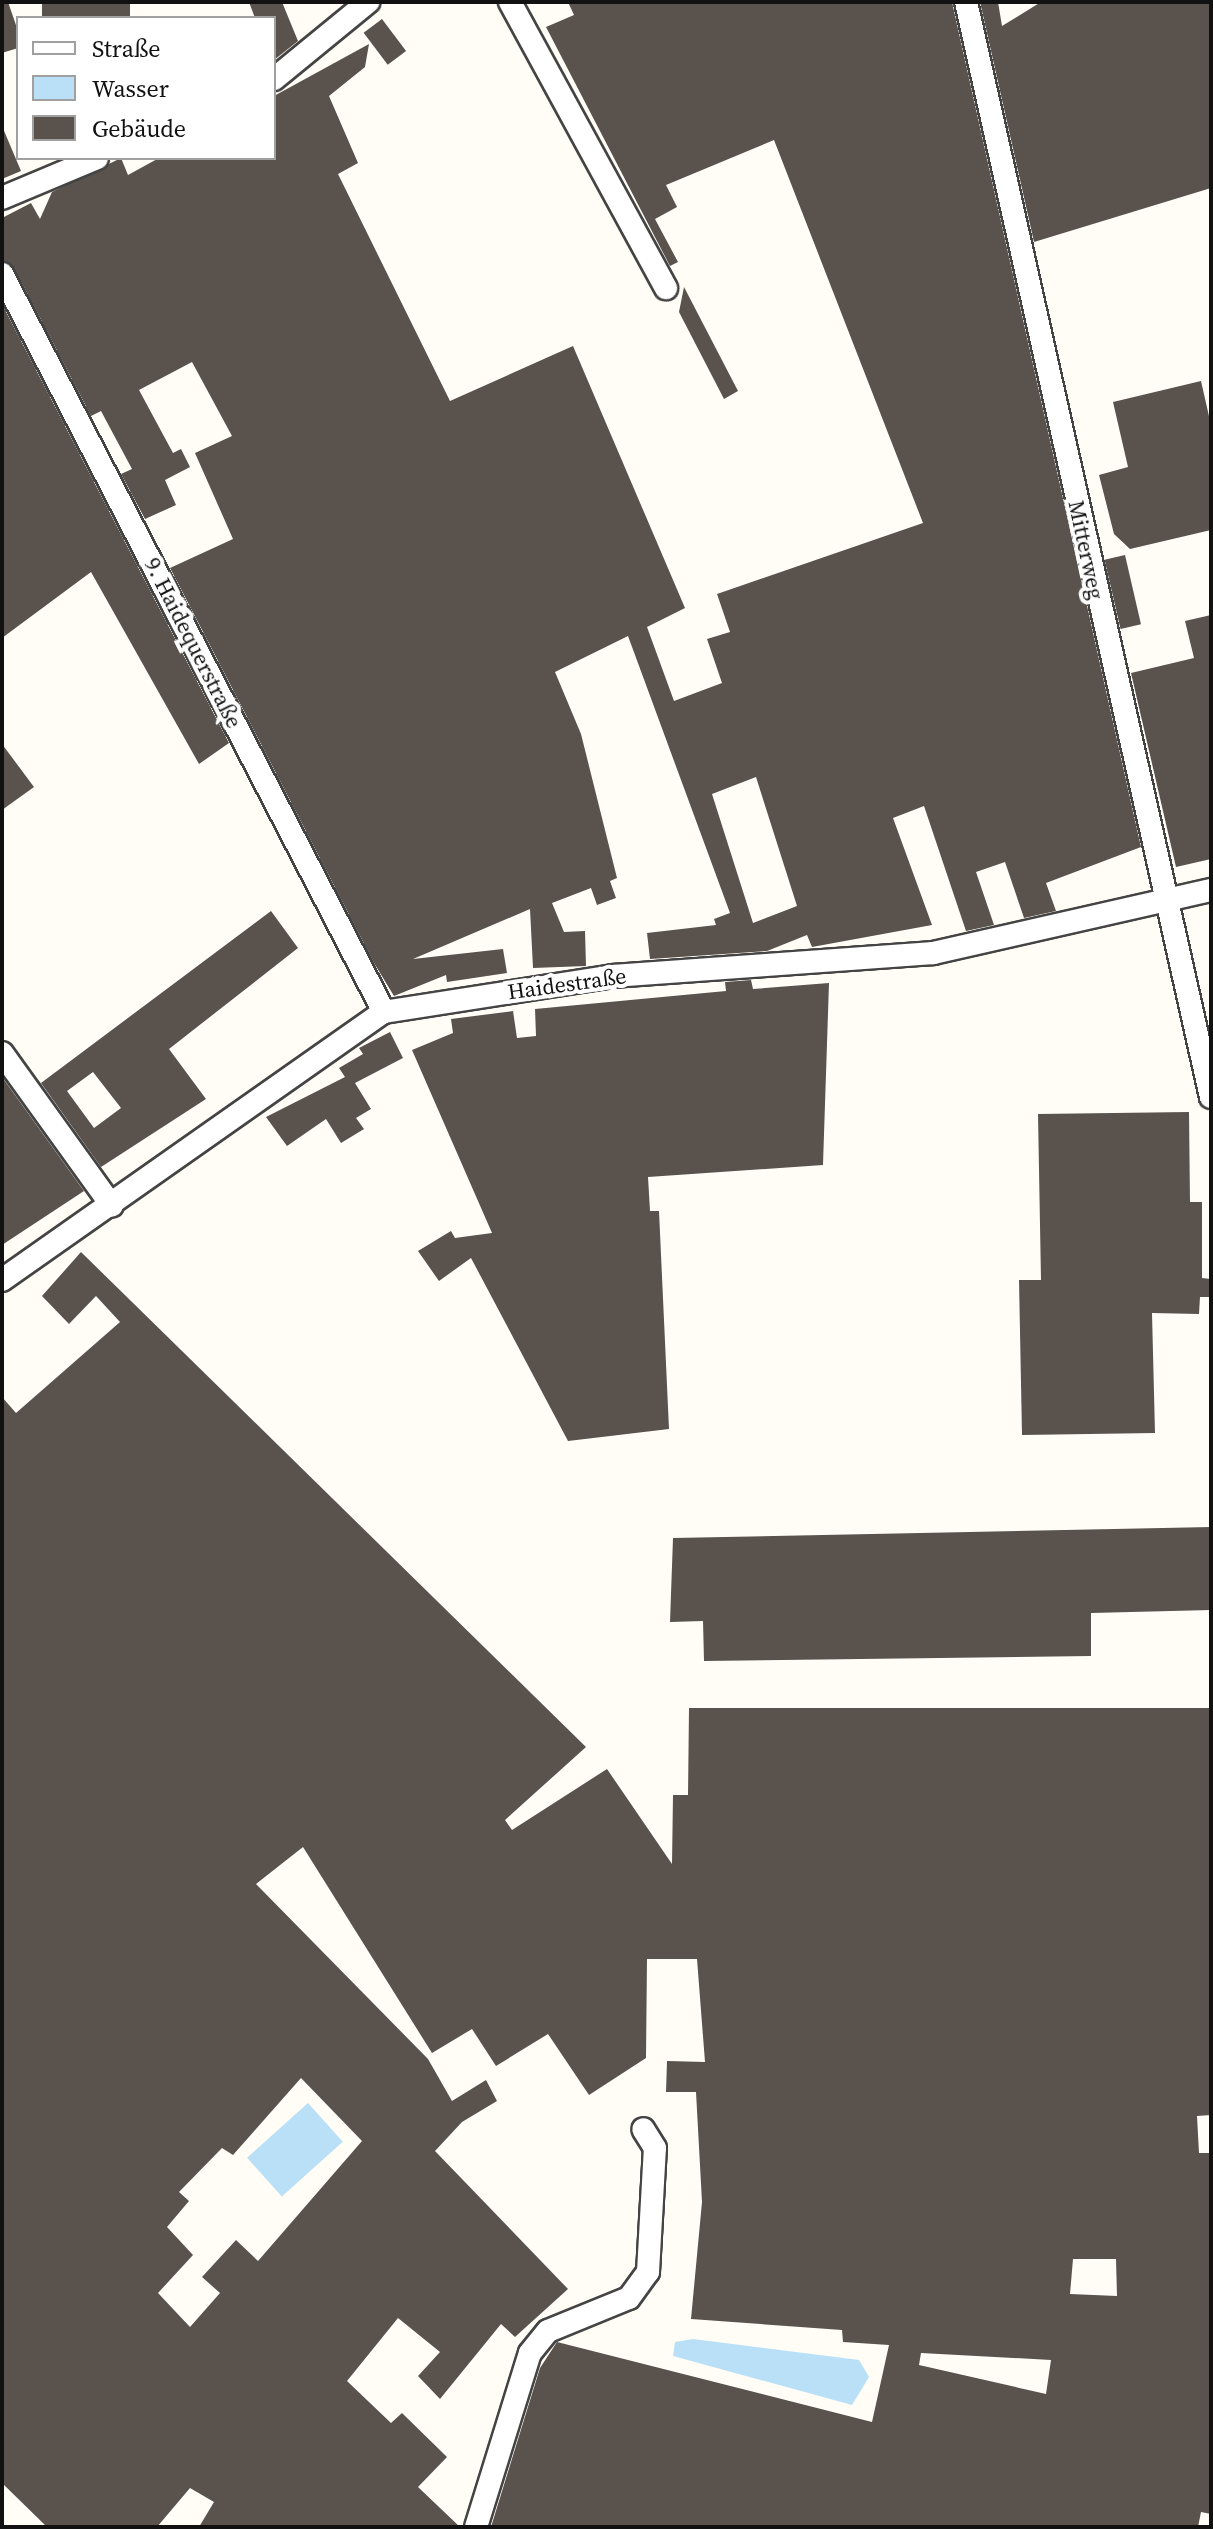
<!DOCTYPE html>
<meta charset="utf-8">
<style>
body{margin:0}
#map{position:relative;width:1213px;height:2529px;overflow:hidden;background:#fffdf5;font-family:"Source Serif 4",serif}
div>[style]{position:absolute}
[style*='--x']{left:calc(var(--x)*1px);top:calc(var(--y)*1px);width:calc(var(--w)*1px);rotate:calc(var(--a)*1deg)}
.water>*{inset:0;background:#b9e0f7;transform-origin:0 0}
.building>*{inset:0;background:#5a524d;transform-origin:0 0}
.roads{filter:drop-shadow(2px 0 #444) drop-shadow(-2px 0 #444) drop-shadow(0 2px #444) drop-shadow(0 -2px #444)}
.minor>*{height:22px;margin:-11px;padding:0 11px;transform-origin:11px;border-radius:11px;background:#fff}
span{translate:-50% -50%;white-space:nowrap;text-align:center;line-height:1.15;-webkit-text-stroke:8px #fff;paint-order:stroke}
.street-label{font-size:22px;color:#111}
.frame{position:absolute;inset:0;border:4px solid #111;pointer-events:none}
.legend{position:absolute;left:16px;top:16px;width:260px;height:144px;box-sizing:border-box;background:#fff;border:2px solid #a0a0a0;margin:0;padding:10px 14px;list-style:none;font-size:24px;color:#111}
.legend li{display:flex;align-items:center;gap:16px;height:40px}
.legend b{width:40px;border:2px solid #a0a0a0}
</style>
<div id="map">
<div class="water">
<div style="left:308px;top:2103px;width:52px;height:82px;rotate:48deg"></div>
<div style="clip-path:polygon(693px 2339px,859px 2360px,869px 2377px,852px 2405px,673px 2356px,675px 2342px)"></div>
</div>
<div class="building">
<div style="clip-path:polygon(2px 2px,8px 2px,18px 31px,18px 48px,2px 53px)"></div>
<div style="left:42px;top:2px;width:88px;height:17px"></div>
<div style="clip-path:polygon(249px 2px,282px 2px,298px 41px,274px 60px,274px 18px,255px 18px)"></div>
<div style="clip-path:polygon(evenodd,568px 2px,952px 2px,1141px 847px,1046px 883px,1056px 911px,1024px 918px,1005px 862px,976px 872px,994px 925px,966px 931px,924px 806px,893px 818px,932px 925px,812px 947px,807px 935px,767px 951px,650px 959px,647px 933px,716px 925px,714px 919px,730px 913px,628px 636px,555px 672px,581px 734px,617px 878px,610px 881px,616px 898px,597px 905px,591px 888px,552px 903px,564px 932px,585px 931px,586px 966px,533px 968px,530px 909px,413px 959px,503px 949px,507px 973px,447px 982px,446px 975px,394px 996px,374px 963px,170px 568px,233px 539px,195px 453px,232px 436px,192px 362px,139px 390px,173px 453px,181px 449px,190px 467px,165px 480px,176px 505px,145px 519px,121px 474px,132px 469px,101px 411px,91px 416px,14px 268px,2px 260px,2px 218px,31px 203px,40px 219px,52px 192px,121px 158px,128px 175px,159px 158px,274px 158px,274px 96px,369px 44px,365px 67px,329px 96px,358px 163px,338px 174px,450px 401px,573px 346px,685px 608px,647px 627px,674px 701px,722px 683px,707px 639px,730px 632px,717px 594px,923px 523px,774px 140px,666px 185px,677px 207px,655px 219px,678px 262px,670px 266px,546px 27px,574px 15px,568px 2px,756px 777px,797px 906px,753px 923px,712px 794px,756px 777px)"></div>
<div style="clip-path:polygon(980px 2px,998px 2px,1002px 26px,1041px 2px,1211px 2px,1211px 188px,1034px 242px)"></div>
<div style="left:382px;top:19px;width:40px;height:23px;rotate:53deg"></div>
<div style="clip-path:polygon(2px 126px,21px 171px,2px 179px)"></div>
<div style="clip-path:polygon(684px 287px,738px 391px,724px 399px,679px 312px)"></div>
<div style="clip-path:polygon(2px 304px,229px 743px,199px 764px,91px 572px,2px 638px)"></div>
<div style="clip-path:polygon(1201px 381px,1211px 425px,1211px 530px,1130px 549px,1114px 534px,1099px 475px,1128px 467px,1113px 402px)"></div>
<div style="left:1125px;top:555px;width:71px;height:21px;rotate:77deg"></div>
<div style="clip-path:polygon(1211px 615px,1211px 859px,1176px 867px,1131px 673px,1194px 658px,1185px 621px)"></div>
<div style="clip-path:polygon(2px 744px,34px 787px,2px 810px)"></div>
<div style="clip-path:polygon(evenodd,271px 911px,298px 948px,169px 1049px,206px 1099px,101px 1167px,41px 1083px,271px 911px,93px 1072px,121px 1108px,94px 1128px,67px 1091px,93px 1072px)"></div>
<div style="clip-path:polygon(751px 980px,753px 989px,829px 983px,823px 1165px,648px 1177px,650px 1211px,659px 1211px,669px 1429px,568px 1441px,471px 1258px,439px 1281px,418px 1251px,451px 1231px,455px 1238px,492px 1233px,412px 1050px,453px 1033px,451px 1019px,513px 1011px,517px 1038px,536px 1036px,535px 1009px,726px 991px,725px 982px)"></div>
<div style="clip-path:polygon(390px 1032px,403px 1058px,355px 1083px,371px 1109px,356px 1118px,364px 1129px,341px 1143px,326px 1119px,287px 1146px,266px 1117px,345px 1077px,339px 1068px,363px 1054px,359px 1048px)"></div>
<div style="clip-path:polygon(2px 1077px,84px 1191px,2px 1245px)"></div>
<div style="clip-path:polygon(1189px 1112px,1190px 1202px,1202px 1202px,1202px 1278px,1211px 1279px,1211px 1297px,1200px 1297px,1199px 1314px,1152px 1313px,1155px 1433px,1022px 1435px,1019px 1280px,1041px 1280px,1038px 1114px)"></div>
<div style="clip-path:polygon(evenodd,81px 1252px,586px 1747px,505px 1820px,512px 1830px,607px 1769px,672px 1864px,673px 1795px,688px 1795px,689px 1708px,1211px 1708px,1211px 2115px,1197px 2116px,1199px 2153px,1211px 2153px,1211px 2514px,1201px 2512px,1198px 2527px,491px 2527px,540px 2368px,557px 2342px,872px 2422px,889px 2345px,843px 2342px,842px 2330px,691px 2319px,702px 2202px,696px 2092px,666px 2092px,667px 2061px,705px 2062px,697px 1959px,647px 1959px,646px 2058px,589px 2095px,548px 2034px,496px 2066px,472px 2029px,432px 2053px,303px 1847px,256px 1884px,428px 2059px,452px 2101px,486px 2080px,497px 2101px,462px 2122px,435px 2151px,568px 2289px,515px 2337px,501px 2324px,440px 2399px,418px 2376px,440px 2352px,398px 2318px,347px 2381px,391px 2423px,402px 2413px,447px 2457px,418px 2487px,460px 2527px,199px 2527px,214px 2502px,190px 2488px,157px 2527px,47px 2527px,2px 2483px,2px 1397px,16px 1413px,120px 1322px,96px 1296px,69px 1324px,42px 1296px,81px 1252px,301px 2078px,362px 2141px,258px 2261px,236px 2240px,202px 2277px,220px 2293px,190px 2327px,158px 2293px,193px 2255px,167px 2227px,189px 2201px,179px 2192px,222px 2148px,233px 2155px,301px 2078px,81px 1252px,1073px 2259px,1116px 2259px,1117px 2296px,1070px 2294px,1073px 2259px,81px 1252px,921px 2353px,1051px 2360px,1046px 2394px,919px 2365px,921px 2353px)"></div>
<div style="clip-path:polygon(1211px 1527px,1211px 1610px,1091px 1613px,1091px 1656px,704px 1661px,703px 1621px,670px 1622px,673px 1538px)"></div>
</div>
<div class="roads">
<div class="minor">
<div style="--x:510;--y:2;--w:326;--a:61.4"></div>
<div style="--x:966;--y:2;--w:1122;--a:77.39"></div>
<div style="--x:274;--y:79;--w:122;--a:-39.3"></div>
<div style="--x:2;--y:198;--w:103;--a:-22.8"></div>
<div style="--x:2;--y:274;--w:831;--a:62.63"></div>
<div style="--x:2;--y:1053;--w:188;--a:54.3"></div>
<div style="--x:2;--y:1280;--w:467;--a:-35.1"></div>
<div style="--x:384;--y:1012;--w:232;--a:-8.9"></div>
<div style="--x:613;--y:976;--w:321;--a:-4.1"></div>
<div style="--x:933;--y:953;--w:285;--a:-12.8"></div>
<div style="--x:476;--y:2527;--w:182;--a:-72.8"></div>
<div style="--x:530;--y:2353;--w:28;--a:-51"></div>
<div style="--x:548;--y:2331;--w:87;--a:-22.2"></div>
<div style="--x:629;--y:2298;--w:32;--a:-54"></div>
<div style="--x:648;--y:2272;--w:124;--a:-86.8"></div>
<div style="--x:655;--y:2148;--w:22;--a:-122"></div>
</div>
</div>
<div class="street-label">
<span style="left:1086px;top:550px;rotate:78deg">Mitterweg</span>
<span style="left:193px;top:643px;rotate:63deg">9. Haidequerstraße</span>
<span style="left:567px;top:984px;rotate:-8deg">Haidestraße</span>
</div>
<div class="frame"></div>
<ul class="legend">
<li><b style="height:10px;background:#fff"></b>Straße</li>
<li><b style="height:22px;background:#b9e0f7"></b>Wasser</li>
<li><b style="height:22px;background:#5a524d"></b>Gebäude</li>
</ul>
</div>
